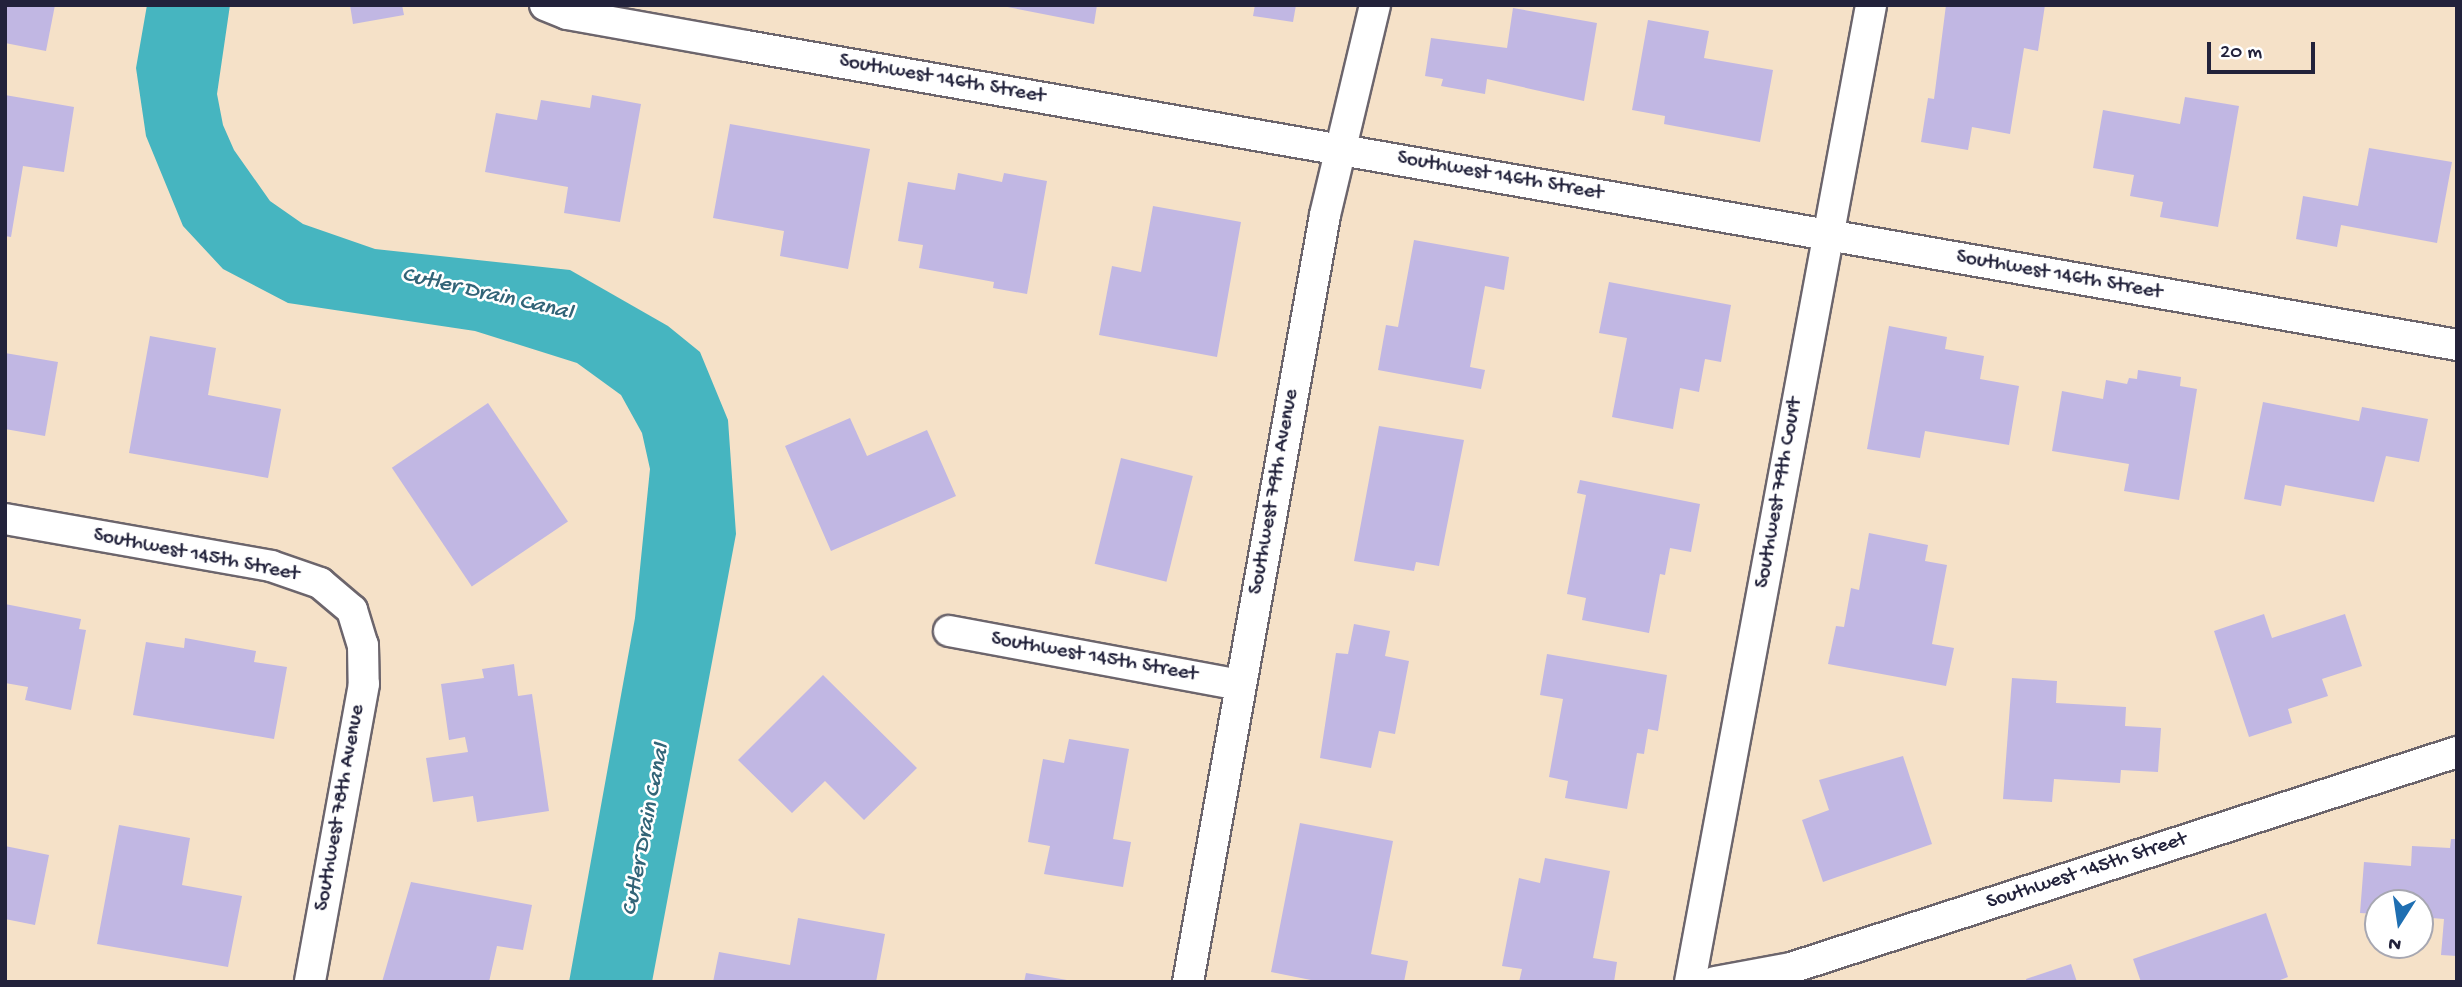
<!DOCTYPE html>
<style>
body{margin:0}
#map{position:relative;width:2462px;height:987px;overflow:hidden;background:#f5e1c8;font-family:"Gochi Hand",sans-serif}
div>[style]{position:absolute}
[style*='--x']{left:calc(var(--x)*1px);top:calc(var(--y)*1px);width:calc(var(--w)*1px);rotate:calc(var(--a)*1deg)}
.water>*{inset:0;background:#46b5c0}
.building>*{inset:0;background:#c1b7e3;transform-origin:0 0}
.roads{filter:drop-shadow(2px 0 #6c656c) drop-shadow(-2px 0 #6c656c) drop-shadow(0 2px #6c656c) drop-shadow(0 -2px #6c656c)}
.minor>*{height:30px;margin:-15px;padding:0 15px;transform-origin:15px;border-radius:15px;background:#fff}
span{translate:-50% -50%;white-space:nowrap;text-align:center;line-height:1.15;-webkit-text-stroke:5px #fff;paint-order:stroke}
.street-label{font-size:21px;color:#22223b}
.water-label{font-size:23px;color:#326477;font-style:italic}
.frame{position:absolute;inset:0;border:7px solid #22223b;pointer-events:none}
.north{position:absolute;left:2364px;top:889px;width:70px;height:70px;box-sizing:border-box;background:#fff;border:2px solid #a7a7b1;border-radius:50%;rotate:192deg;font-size:19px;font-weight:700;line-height:28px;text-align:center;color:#22223b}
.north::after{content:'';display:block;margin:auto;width:24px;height:32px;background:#1f6fb2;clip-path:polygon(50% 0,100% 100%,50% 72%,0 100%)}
.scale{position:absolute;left:2207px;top:42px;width:108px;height:32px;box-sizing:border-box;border:4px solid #22223b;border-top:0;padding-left:9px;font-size:21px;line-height:24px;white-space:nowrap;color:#22223b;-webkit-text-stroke:5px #fff;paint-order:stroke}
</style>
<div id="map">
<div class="water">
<div style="clip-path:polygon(147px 5px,230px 5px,217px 94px,223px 125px,234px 150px,270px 201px,303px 224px,375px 249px,570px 270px,668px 326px,700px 352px,728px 420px,736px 534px,652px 982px,569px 982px,635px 618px,650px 469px,642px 433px,621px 395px,577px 363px,475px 331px,288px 303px,223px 269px,183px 226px,146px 136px,136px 68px)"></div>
</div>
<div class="building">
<div style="clip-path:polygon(5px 5px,55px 5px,46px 51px,5px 43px)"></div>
<div style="clip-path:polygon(350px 5px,402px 5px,404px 15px,353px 24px)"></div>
<div style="clip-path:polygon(997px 5px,1097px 5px,1094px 24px)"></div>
<div style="clip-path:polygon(1255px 5px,1296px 5px,1293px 22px,1253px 16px)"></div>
<div style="clip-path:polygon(1946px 5px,2045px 5px,2038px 51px,2024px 48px,2010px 134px,1972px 127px,1968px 150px,1921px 142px,1928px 98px,1934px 99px)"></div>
<div style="clip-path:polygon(1513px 8px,1597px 23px,1584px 101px,1487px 79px,1485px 94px,1441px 86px,1443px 79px,1425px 76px,1431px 38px,1507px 48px)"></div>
<div style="clip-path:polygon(1648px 20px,1709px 31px,1704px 58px,1773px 70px,1760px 142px,1664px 124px,1665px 116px,1632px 110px)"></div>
<div style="clip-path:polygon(5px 95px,74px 107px,64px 172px,23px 166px,11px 237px,5px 236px)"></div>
<div style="clip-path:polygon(592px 95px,641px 104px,620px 222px,564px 213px,568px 187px,485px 172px,496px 113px,537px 120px,541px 100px,590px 108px)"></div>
<div style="clip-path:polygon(2185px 97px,2239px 106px,2218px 227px,2160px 217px,2163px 202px,2130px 196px,2134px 175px,2093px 168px,2103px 110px,2180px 124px)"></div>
<div style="clip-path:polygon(730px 124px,870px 149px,848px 269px,780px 256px,784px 231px,713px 218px)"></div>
<div style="clip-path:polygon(2369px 148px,2452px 162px,2437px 243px,2341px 225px,2337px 247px,2296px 239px,2303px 196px,2358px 206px)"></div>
<div style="clip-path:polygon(958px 173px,1002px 182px,1004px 173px,1047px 181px,1027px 294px,993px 288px,994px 282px,919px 268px,923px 245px,898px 241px,908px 182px,955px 190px)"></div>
<div style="clip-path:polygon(1153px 206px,1241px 222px,1217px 357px,1099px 335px,1112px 266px,1141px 272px)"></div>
<div style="clip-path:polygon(1414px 240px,1509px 257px,1504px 290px,1485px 286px,1470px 367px,1485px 370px,1481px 389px,1378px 370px,1386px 325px,1398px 327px)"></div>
<div style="clip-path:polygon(1609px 282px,1731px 305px,1721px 362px,1705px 359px,1699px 392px,1680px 388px,1673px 429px,1612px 417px,1627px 338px,1599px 333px)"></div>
<div style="clip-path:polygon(1889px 326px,1947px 337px,1945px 349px,1984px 356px,1980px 379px,2019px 386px,2009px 445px,1925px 431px,1920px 458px,1867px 449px)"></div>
<div style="clip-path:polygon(150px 336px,216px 348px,208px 395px,281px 409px,268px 478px,129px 453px)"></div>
<div style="clip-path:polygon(5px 353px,58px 362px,45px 436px,5px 429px)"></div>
<div style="clip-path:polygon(2138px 370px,2181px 377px,2180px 386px,2197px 389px,2179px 500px,2124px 491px,2129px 464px,2052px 451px,2062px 391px,2103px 399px,2106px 380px,2127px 384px,2129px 378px,2137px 379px)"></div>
<div style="clip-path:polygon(2263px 402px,2359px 421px,2362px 407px,2428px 419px,2419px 462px,2386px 456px,2374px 502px,2285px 485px,2281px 506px,2244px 499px)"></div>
<div style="left:488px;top:403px;width:143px;height:116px;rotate:56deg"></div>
<div style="clip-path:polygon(850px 418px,867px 456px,927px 430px,956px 496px,831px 551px,785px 446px)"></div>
<div style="clip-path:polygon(1379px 426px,1464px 440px,1439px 566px,1416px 562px,1414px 571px,1354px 561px)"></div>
<div style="left:1121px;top:458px;width:74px;height:109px;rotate:14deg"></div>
<div style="clip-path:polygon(1580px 480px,1700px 504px,1691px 552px,1670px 548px,1665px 575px,1660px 574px,1649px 633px,1582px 620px,1586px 598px,1567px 594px,1586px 495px,1577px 493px)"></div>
<div style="clip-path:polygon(1869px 533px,1928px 545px,1925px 561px,1947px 565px,1932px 644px,1954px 648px,1946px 686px,1828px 664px,1836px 626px,1844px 627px,1851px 588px,1859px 590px)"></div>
<div style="clip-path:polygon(5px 604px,81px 619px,79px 629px,86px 630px,71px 710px,25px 700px,28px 687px,5px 683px)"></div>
<div style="clip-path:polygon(2264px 614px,2272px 638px,2345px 614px,2362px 666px,2322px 679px,2328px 696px,2288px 709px,2292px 723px,2249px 737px,2214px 631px)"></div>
<div style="clip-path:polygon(1354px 624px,1390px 631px,1385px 656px,1409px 661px,1395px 734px,1379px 731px,1371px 768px,1320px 758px,1336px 653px,1348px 654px)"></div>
<div style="clip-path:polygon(185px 638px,256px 651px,254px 662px,287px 667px,274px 739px,133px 715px,146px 642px,184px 648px)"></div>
<div style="clip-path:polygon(1547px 654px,1667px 675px,1658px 731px,1648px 729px,1644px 754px,1637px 753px,1627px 809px,1565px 798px,1568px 781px,1549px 777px,1563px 699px,1540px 695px)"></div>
<div style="clip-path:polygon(514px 664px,518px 696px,532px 694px,549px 811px,477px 822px,473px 796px,433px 802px,426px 758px,468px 752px,465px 737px,449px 740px,441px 684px,484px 678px,482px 669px)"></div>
<div style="clip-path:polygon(823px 675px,917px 768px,864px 820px,825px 781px,792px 813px,738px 760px)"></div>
<div style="clip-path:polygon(2012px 678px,2057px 681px,2056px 703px,2126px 707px,2125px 726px,2161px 728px,2158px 772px,2121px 770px,2120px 783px,2054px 779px,2052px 802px,2003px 799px)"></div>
<div style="clip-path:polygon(1069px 739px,1129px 749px,1113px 839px,1131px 842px,1123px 887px,1044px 874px,1050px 846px,1028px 842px,1043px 759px,1064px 763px)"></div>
<div style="clip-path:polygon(1903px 756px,1932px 844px,1823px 882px,1802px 820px,1829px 810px,1819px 780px)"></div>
<div style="clip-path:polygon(1300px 823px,1393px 841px,1371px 954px,1408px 961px,1404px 982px,1321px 982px,1271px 972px)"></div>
<div style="clip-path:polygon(119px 825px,190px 838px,182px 885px,242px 896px,228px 967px,97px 944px)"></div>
<div style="clip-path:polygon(2451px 839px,2457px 839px,2457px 956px,2441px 955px,2444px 919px,2420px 917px,2420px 903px,2378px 903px,2378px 914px,2360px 913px,2364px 862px,2411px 866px,2412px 846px,2450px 848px)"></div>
<div style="clip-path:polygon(5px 846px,49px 855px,35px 925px,5px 919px)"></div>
<div style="clip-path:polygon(1545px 858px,1610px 871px,1593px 958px,1617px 962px,1614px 982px,1519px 982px,1522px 969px,1502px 966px,1519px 878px,1540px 883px)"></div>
<div style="clip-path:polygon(411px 882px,532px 905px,523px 950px,497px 946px,489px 982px,382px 982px)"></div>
<div style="clip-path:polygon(2266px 913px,2288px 977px,2275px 982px,2141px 982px,2133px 959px)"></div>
<div style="clip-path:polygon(798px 918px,885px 934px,876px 982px,713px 982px,719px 952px,790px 965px)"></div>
<div style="clip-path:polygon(2071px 964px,2077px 982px,2027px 982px,2026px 979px)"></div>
<div style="clip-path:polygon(1026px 973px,1067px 980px,1067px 982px,1024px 982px)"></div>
</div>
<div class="roads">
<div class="minor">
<div style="--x:545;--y:5;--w:24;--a:22"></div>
<div style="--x:567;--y:14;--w:182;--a:10.1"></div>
<div style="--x:746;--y:46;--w:1737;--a:9.91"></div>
<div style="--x:5;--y:519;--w:270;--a:10"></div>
<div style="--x:271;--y:566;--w:52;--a:19.1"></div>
<div style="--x:320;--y:583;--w:42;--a:40.2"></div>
<div style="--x:352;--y:610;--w:37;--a:73"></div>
<div style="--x:363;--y:645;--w:39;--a:89"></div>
<div style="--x:364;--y:684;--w:303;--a:100.3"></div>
<div style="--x:949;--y:631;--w:296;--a:10.5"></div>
<div style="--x:1188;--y:982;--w:779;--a:-79.87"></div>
<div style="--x:1325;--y:215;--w:216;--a:-76.6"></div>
<div style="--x:1690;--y:982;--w:994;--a:-79.5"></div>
<div style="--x:1715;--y:982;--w:77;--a:-10.4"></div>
<div style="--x:1791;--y:968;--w:700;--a:-17.97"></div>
</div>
</div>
<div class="street-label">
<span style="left:942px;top:80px;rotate:10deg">Southwest 146th Street</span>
<span style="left:1500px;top:177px;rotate:10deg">Southwest 146th Street</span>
<span style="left:2059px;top:276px;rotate:10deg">Southwest 146th Street</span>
<span style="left:1275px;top:492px;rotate:-80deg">Southwest 79th Avenue</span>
<span style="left:1780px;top:493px;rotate:-80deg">Southwest 79th Court</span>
<span style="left:196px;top:556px;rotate:11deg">Southwest 145th Street</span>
<span style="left:1094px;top:658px;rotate:10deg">Southwest 145th Street</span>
<span style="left:341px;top:808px;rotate:-80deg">Southwest 78th Avenue</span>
<span style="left:2087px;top:872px;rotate:-18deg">Southwest 145th Street</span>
</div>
<div class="water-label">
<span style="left:487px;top:295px;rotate:13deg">Cutler Drain Canal</span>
<span style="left:647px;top:830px;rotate:-79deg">Cutler Drain Canal</span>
</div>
<div class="frame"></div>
<div class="north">N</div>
<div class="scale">20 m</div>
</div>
